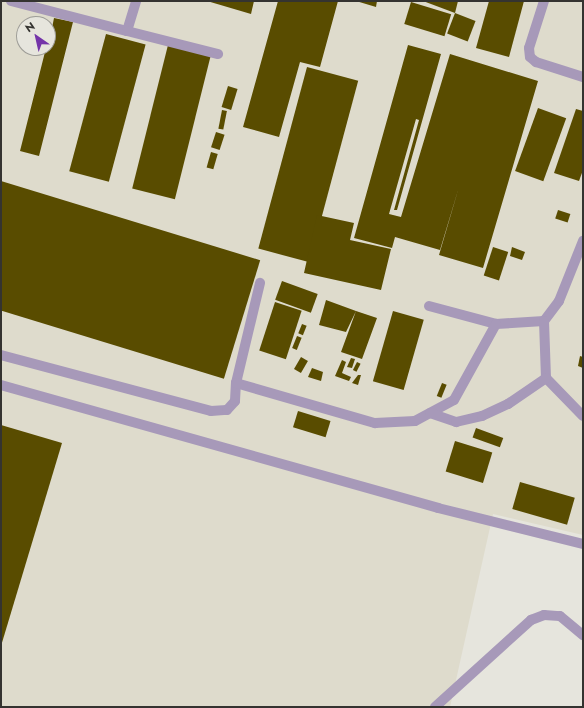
<!DOCTYPE html>
<style>
body{margin:0}
#map{position:relative;width:584px;height:708px;overflow:hidden;background:#e6e5dd;font-family:Jost,sans-serif}
div>[style]{position:absolute}
[style*='--x']{left:calc(var(--x)*1px);top:calc(var(--y)*1px);width:calc(var(--w)*1px);rotate:calc(var(--a)*1deg)}
.built>*{inset:0;background:#dedbcc}
.building>*{inset:0;background:#594c00;transform-origin:0 0}
.service>*{height:10px;margin:-5px;padding:0 5px;transform-origin:5px;border-radius:5px;background:#a799b9}
.minor>*{height:10px;margin:-5px;padding:0 5px;transform-origin:5px;border-radius:5px;background:#a799b9}
span{translate:-50% -50%;white-space:nowrap;text-align:center;line-height:1.15;-webkit-text-stroke:4px #e6e5dd;paint-order:stroke}
.frame{position:absolute;inset:0;border:2px solid #343330;pointer-events:none}
.north{position:absolute;left:16px;top:16px;width:40px;height:40px;box-sizing:border-box;background:#e6e5dd;border:1px solid #9f9e98;border-radius:50%;rotate:326deg;font-size:11px;font-weight:700;line-height:16px;text-align:center;color:#343330}
.north::after{content:'';display:block;margin:auto;width:14px;height:18px;background:#7434a9;clip-path:polygon(50% 0,100% 100%,50% 72%,0 100%)}
</style>
<div id="map">
<div class="built">
<div style="clip-path:polygon(evenodd,1px 1px,583px 1px,583px 535px,493px 514px,450px 707px,1px 707px,1px 1px,24px 24px,48px 24px,48px 48px,24px 48px,24px 24px)"></div>
</div>
<div class="building">
<div style="clip-path:polygon(207px 1px,254px 1px,251px 14px)"></div>
<div style="clip-path:polygon(278px 1px,338px 1px,320px 67px,300px 62px,279px 137px,243px 127px)"></div>
<div style="clip-path:polygon(356px 1px,377px 1px,376px 7px)"></div>
<div style="clip-path:polygon(423px 1px,458px 1px,455px 13px)"></div>
<div style="clip-path:polygon(489px 1px,524px 1px,509px 57px,476px 48px)"></div>
<div style="left:411px;top:2px;width:42px;height:23px;rotate:17deg"></div>
<div style="left:455px;top:13px;width:22px;height:22px;rotate:21deg"></div>
<div style="clip-path:polygon(54px 18px,73px 22px,39px 156px,20px 151px,46px 48px,48px 48px)"></div>
<div style="left:106px;top:34px;width:41px;height:142px;rotate:15deg"></div>
<div style="left:168px;top:45px;width:44px;height:148px;rotate:14deg"></div>
<div style="clip-path:polygon(408px 45px,441px 54px,397px 210px,394px 210px,419px 120px,416px 119px,389px 214px,401px 217px,450px 54px,538px 81px,483px 268px,439px 255px,459px 187px,440px 250px,395px 237px,392px 248px,354px 238px)"></div>
<div style="left:307px;top:67px;width:53px;height:188px;rotate:15deg"></div>
<div style="left:228px;top:86px;width:10px;height:22px;rotate:17deg"></div>
<div style="left:538px;top:108px;width:30px;height:67px;rotate:20deg"></div>
<div style="clip-path:polygon(576px 109px,583px 111px,583px 170px,579px 181px,554px 173px)"></div>
<div style="left:222px;top:110px;width:5px;height:19px;rotate:11deg"></div>
<div style="left:216px;top:132px;width:9px;height:16px;rotate:18deg"></div>
<div style="left:211px;top:152px;width:7px;height:16px;rotate:16deg"></div>
<div style="left:1px;top:181px;width:271px;height:124px;rotate:17deg"></div>
<div style="left:558px;top:210px;width:13px;height:9px;rotate:18deg"></div>
<div style="clip-path:polygon(317px 215px,354px 223px,350px 240px,391px 249px,381px 290px,304px 273px)"></div>
<div style="left:493px;top:247px;width:16px;height:30px;rotate:18deg"></div>
<div style="clip-path:polygon(512px 247px,525px 252px,522px 260px,510px 256px)"></div>
<div style="left:282px;top:281px;width:38px;height:20px;rotate:20deg"></div>
<div style="clip-path:polygon(326px 300px,356px 311px,377px 318px,362px 359px,341px 352px,356px 311px,346px 332px,319px 325px)"></div>
<div style="left:275px;top:302px;width:28px;height:51px;rotate:18deg"></div>
<div style="left:393px;top:311px;width:32px;height:73px;rotate:16deg"></div>
<div style="left:302px;top:324px;width:5px;height:10px;rotate:22deg"></div>
<div style="left:297px;top:336px;width:5px;height:13px;rotate:22deg"></div>
<div style="clip-path:polygon(580px 356px,583px 357px,583px 368px,578px 366px)"></div>
<div style="left:301px;top:357px;width:8px;height:14px;rotate:30deg"></div>
<div style="clip-path:polygon(351px 358px,355px 359px,352px 368px,347px 367px)"></div>
<div style="clip-path:polygon(342px 360px,346px 362px,342px 373px,351px 377px,349px 381px,335px 376px)"></div>
<div style="left:357px;top:362px;width:4px;height:9px;rotate:27deg"></div>
<div style="clip-path:polygon(312px 368px,323px 372px,321px 381px,308px 377px)"></div>
<div style="clip-path:polygon(358px 375px,361px 375px,358px 385px,352px 383px)"></div>
<div style="left:442px;top:383px;width:5px;height:14px;rotate:22deg"></div>
<div style="left:298px;top:411px;width:34px;height:17px;rotate:17deg"></div>
<div style="clip-path:polygon(1px 425px,62px 443px,1px 646px)"></div>
<div style="left:476px;top:428px;width:29px;height:10px;rotate:20deg"></div>
<div style="left:455px;top:441px;width:39px;height:32px;rotate:17deg"></div>
<div style="left:520px;top:482px;width:57px;height:28px;rotate:16deg"></div>
</div>
<div class="service">
<div style="--x:11;--y:1;--w:120;--a:14.5"></div>
<div style="--x:127;--y:31;--w:31;--a:-73"></div>
<div style="--x:544;--y:1;--w:49;--a:107.7"></div>
<div style="--x:529;--y:48;--w:9;--a:84"></div>
<div style="--x:530;--y:57;--w:8;--a:40"></div>
<div style="--x:536;--y:62;--w:49;--a:17.7"></div>
<div style="--x:127;--y:31;--w:94;--a:14.2"></div>
<div style="--x:429;--y:306;--w:69;--a:15"></div>
<div style="--x:496;--y:324;--w:48;--a:-3.6"></div>
<div style="--x:544;--y:321;--w:25;--a:-53"></div>
<div style="--x:559;--y:301;--w:65;--a:-68.2"></div>
<div style="--x:544;--y:321;--w:57;--a:88"></div>
<div style="--x:546;--y:378;--w:53;--a:45.8"></div>
<div style="--x:1;--y:355;--w:217;--a:14.9"></div>
<div style="--x:211;--y:411;--w:16;--a:-4"></div>
<div style="--x:227;--y:410;--w:12;--a:-48"></div>
<div style="--x:235;--y:401;--w:18;--a:-87"></div>
<div style="--x:236;--y:383;--w:103;--a:-76.5"></div>
<div style="--x:236;--y:383;--w:145;--a:16.1"></div>
<div style="--x:375;--y:423;--w:40;--a:-2.9"></div>
<div style="--x:415;--y:421;--w:44;--a:-28.3"></div>
<div style="--x:454;--y:400;--w:87;--a:-61.1"></div>
<div style="--x:430;--y:413;--w:28;--a:19"></div>
<div style="--x:456;--y:422;--w:27;--a:-13"></div>
<div style="--x:482;--y:416;--w:29;--a:-25"></div>
<div style="--x:508;--y:404;--w:46;--a:-34.4"></div>
</div>
<div class="minor">
<div style="--x:1;--y:385;--w:454;--a:15.7"></div>
<div style="--x:438;--y:508;--w:149;--a:13.9"></div>
<div style="--x:435;--y:707;--w:130;--a:-42.2"></div>
<div style="--x:531;--y:620;--w:14;--a:-21"></div>
<div style="--x:544;--y:615;--w:16;--a:4"></div>
<div style="--x:560;--y:616;--w:30;--a:40"></div>
</div>
<div class="frame"></div>
<div class="north">N</div>
</div>
